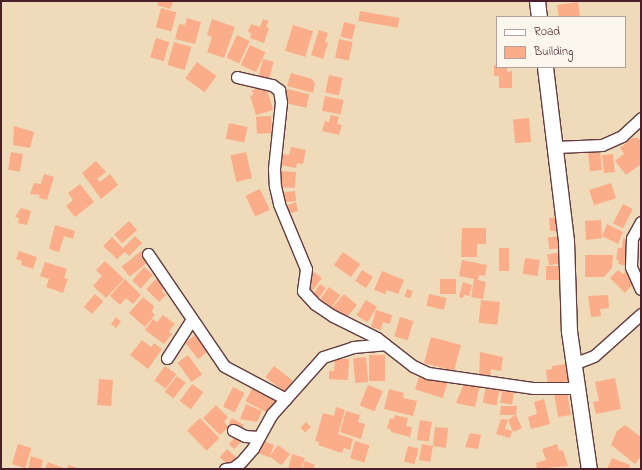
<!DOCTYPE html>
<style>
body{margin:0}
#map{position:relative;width:642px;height:470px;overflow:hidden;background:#efdbb9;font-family:"Indie Flower",sans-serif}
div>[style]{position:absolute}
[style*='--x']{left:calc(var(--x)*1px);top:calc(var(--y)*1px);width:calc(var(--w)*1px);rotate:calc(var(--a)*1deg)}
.building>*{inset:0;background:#fbad89;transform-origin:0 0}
.roads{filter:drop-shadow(1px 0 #633b40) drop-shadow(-1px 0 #633b40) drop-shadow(0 1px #633b40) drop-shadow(0 -1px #633b40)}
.minor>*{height:11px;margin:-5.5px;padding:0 5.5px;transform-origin:5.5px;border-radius:5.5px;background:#fff}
.secondary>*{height:15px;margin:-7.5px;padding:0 7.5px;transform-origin:7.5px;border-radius:7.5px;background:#fff}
span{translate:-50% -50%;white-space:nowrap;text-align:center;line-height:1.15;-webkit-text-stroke:3.5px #fbf7ec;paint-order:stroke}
.frame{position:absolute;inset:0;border:2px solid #4a1f2b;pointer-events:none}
.legend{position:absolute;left:496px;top:16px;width:130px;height:52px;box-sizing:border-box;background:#fbf7ec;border:1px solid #b4a19f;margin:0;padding:5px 7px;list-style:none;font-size:12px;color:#4a1f2b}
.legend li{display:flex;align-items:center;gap:8px;height:20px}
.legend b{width:20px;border:1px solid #b4a19f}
</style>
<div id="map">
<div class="building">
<div style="clip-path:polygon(159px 1px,173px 1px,170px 9px,157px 5px)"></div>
<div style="clip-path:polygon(578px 2px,580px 17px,559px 17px,557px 5px)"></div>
<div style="left:161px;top:8px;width:16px;height:20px;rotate:15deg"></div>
<div style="left:360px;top:11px;width:40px;height:10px;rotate:10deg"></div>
<div style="clip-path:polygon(187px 18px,201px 22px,195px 44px,175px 39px,179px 24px,185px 25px)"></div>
<div style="clip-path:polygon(212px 19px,235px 27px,224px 58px,207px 52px,212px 37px,207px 35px)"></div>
<div style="clip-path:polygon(263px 19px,269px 21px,266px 27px,269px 28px,264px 43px,250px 38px,251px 33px,248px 32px,251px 24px,260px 27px)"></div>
<div style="left:344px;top:22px;width:12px;height:15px;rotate:14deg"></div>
<div style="left:293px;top:25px;width:21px;height:27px;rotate:17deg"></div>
<div style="clip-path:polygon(319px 30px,328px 33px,325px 42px,328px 43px,323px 59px,311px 55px)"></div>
<div style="left:237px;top:35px;width:14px;height:25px;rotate:25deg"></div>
<div style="left:156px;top:38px;width:14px;height:20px;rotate:17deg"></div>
<div style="left:339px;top:39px;width:14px;height:19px;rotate:12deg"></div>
<div style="left:174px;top:42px;width:18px;height:24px;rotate:16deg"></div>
<div style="left:250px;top:45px;width:17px;height:22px;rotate:25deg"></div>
<div style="left:263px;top:59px;width:11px;height:21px;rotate:15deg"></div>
<div style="left:197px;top:62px;width:24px;height:20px;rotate:36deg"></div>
<div style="clip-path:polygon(494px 65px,507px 67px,507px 72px,512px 71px,512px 88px,499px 88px,499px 76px,494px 76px)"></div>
<div style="clip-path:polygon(291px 73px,312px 79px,315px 83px,313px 93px,287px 86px)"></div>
<div style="left:329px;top:75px;width:14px;height:18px;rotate:12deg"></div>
<div style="clip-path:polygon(260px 88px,261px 91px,267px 89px,273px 110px,256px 115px,250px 96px,253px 95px,252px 90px)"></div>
<div style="left:287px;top:89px;width:23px;height:14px;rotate:13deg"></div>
<div style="left:325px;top:96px;width:19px;height:15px;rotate:12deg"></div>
<div style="clip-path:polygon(331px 115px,339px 117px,337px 124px,342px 125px,339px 135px,322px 131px,325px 121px,329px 122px)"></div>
<div style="left:271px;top:116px;width:17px;height:15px;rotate:87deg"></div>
<div style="left:529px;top:118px;width:24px;height:16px;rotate:85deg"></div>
<div style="left:229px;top:123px;width:19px;height:16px;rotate:12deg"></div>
<div style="clip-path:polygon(14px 126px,34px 132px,30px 148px,13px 145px)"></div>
<div style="clip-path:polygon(632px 138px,638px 138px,641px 142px,641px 164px,626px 175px,615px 161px,624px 154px,620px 148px)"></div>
<div style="clip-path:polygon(291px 147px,306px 150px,303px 164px,297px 163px,296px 168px,280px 165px,282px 154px,289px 155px)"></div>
<div style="left:11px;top:152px;width:12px;height:18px;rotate:9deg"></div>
<div style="left:246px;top:152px;width:27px;height:16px;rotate:77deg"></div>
<div style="left:600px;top:152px;width:18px;height:12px;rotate:84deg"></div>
<div style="left:613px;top:154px;width:18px;height:11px;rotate:84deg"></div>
<div style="clip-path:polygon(96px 161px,106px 172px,97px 179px,100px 182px,110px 174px,118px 185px,101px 199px,82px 173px)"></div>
<div style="left:280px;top:171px;width:16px;height:16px;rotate:4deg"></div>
<div style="clip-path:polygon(44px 174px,54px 177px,47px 200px,39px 198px,40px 195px,30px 194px,34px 183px,41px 184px)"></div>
<div style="left:611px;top:183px;width:16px;height:23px;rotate:72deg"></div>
<div style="clip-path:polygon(80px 184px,94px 202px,75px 217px,66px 206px,73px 200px,68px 193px)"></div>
<div style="left:260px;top:189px;width:23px;height:16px;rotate:65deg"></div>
<div style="left:295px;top:191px;width:10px;height:14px;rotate:84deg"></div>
<div style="clip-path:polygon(296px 202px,298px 211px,287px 214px,285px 206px)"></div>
<div style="left:623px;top:204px;width:11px;height:22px;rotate:27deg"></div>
<div style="clip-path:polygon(21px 208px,31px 211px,27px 225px,18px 223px,19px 218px,15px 217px)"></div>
<div style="clip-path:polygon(562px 217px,562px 231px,550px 231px,549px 218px)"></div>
<div style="clip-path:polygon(601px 220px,602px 236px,607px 224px,623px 232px,618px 244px,602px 236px,602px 238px,586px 240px,585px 221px)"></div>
<div style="left:129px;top:221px;width:12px;height:20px;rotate:48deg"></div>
<div style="clip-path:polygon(55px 225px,75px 231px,73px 239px,64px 236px,59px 252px,49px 249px)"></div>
<div style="clip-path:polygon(462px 228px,486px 228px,486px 244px,477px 244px,477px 257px,461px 257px)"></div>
<div style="clip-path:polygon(135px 236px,142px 243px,129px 256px,125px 252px,117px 259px,103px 246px,112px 237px,123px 248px)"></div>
<div style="left:563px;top:236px;width:12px;height:15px;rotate:85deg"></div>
<div style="clip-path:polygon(623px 238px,632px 240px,627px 266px,618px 264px,619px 260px,616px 260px,618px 248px,622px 248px)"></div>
<div style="left:499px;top:248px;width:10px;height:23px"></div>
<div style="clip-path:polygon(19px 251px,37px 257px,33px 269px,21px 265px,22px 261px,16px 259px)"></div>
<div style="left:141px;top:251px;width:13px;height:25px;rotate:51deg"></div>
<div style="left:343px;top:252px;width:21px;height:16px;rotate:35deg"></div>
<div style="left:561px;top:252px;width:11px;height:14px;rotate:80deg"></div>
<div style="clip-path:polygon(585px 255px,613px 255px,612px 268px,604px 277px,585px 277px)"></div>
<div style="left:525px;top:258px;width:15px;height:16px;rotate:8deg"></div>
<div style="clip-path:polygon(462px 260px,487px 265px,485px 276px,479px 275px,478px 280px,486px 282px,483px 299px,471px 297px,474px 279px,459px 276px)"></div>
<div style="clip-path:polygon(105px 261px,124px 279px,106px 298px,93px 286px,102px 276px,96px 270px)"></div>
<div style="clip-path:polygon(45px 262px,67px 269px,64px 278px,68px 279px,63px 293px,46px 287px,49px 279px,40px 276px)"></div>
<div style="left:562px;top:266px;width:14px;height:16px;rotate:90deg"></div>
<div style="left:144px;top:267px;width:12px;height:18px;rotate:42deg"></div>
<div style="left:362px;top:270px;width:13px;height:13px;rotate:32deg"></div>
<div style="clip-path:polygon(618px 270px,623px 274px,625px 272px,635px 282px,625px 293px,610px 278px)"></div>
<div style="clip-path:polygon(382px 271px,404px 280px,398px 294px,387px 290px,385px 294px,374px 290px)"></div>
<div style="left:314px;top:272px;width:10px;height:17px;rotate:37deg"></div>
<div style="clip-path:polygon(157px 278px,165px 285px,162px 291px,166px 295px,159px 302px,146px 289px)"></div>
<div style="clip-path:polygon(125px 279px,141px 295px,133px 304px,126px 298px,120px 305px,110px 296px)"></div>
<div style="left:440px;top:279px;width:16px;height:15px"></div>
<div style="clip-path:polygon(463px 282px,472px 285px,469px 296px,464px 295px,463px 298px,459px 297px)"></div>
<div style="left:320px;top:284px;width:7px;height:12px;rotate:34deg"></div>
<div style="left:329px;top:287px;width:14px;height:15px;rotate:36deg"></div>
<div style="left:407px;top:289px;width:6px;height:8px;rotate:18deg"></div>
<div style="left:95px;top:294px;width:11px;height:17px;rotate:41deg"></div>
<div style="left:344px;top:294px;width:17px;height:18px;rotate:40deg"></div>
<div style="left:429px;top:294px;width:18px;height:12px;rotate:13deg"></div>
<div style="clip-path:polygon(608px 295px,609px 308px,600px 309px,601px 316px,591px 317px,588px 296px)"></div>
<div style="clip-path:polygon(143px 297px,154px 306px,152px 312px,155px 315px,145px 327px,129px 313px)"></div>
<div style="left:366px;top:300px;width:13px;height:18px;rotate:32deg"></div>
<div style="left:481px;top:300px;width:19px;height:23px;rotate:6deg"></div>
<div style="clip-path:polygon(376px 310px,392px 315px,390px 324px,383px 322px,381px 330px,371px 327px)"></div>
<div style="clip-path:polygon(163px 315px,175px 324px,169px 331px,172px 334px,164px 344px,145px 330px,153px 319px,157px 322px)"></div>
<div style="clip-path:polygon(116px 317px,121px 322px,116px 328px,111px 324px)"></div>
<div style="left:400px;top:317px;width:14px;height:20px;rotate:17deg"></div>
<div style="left:196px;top:334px;width:21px;height:14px;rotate:51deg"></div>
<div style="left:431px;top:337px;width:31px;height:27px;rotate:15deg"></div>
<div style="clip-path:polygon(142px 340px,151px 347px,154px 343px,162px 349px,148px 369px,130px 355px)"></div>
<div style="clip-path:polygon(480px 352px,503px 357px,501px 371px,491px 369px,490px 376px,479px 374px)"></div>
<div style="left:188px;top:355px;width:24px;height:13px;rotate:54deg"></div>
<div style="left:369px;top:355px;width:16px;height:26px"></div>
<div style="left:366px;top:357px;width:25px;height:13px;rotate:85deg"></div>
<div style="clip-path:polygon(335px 359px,349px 359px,348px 380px,329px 379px,329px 371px,334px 371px)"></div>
<div style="clip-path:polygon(566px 364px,568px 383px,548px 386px,546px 370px,552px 369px,552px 366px)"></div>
<div style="left:165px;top:366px;width:14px;height:18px;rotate:36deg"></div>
<div style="left:274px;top:366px;width:24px;height:14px;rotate:38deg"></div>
<div style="left:420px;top:374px;width:29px;height:16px;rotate:18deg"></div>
<div style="left:177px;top:376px;width:11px;height:20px;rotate:38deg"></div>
<div style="clip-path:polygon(615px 378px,621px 409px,596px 414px,593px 402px,599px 401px,595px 382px)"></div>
<div style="left:99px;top:379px;width:14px;height:26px;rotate:4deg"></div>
<div style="clip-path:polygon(465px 381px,480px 385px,475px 407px,456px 403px)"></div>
<div style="left:192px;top:384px;width:14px;height:21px;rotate:36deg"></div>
<div style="left:368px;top:385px;width:16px;height:22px;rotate:22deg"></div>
<div style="left:503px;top:385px;width:12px;height:18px;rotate:9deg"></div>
<div style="left:233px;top:387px;width:13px;height:22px;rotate:27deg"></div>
<div style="left:253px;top:387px;width:26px;height:16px;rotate:28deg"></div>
<div style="left:486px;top:387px;width:14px;height:16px;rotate:12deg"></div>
<div style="clip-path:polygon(389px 389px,404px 393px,403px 398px,417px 401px,413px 416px,384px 409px)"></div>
<div style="left:567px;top:392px;width:23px;height:13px;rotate:80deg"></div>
<div style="clip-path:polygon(544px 399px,550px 424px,531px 429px,528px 417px,537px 414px,534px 402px)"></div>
<div style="clip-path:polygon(246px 404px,262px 411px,257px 422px,240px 419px)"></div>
<div style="clip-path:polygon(216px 405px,228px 417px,224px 422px,229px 427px,220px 435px,203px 418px)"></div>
<div style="clip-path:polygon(501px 406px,517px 406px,516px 415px,522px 428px,513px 432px,508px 420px,505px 429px,512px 431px,510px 438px,496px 434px,501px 419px,508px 420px,515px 415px,500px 415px)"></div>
<div style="clip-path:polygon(336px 407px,345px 410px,338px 434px,353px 439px,350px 450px,344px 448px,342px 453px,318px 445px,319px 442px,315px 441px,323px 413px,334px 416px)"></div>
<div style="clip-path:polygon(346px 411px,360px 415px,358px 422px,365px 424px,361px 439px,340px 432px)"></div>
<div style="clip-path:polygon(395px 415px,408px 418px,406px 426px,412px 427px,410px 437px,391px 432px,391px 430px,387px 428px,390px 418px,394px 419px)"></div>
<div style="left:200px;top:418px;width:28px;height:18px;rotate:46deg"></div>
<div style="left:232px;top:418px;width:14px;height:6px;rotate:30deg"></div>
<div style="left:420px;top:420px;width:12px;height:20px;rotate:9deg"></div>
<div style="left:306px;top:422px;width:7px;height:8px;rotate:45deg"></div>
<div style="clip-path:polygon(625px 425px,641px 437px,641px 456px,635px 464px,611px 445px,617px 431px)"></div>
<div style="clip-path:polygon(435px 427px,448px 428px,446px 448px,433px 446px,430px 462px,419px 460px,422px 444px,433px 446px)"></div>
<div style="clip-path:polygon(470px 433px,481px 435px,478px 449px,465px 447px)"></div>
<div style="clip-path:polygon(235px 437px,241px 442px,234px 449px,229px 444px)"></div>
<div style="left:261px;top:440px;width:14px;height:13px;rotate:21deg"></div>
<div style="left:355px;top:441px;width:15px;height:18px;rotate:16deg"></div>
<div style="left:18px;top:444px;width:14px;height:21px;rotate:17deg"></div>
<div style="clip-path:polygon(557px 444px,559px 451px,563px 450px,568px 466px,537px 469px,536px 463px,546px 460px,542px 449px)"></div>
<div style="left:278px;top:445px;width:15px;height:14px;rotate:37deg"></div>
<div style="left:408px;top:446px;width:11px;height:16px;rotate:15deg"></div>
<div style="left:227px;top:449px;width:13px;height:11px;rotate:42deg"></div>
<div style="clip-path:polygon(292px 454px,305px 458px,301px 469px,288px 469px)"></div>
<div style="clip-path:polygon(31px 456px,43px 460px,41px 469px,28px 469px)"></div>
<div style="clip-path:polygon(612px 458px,630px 465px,629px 469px,607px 469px)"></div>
<div style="clip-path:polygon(305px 461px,315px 465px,313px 469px,302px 469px)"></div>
<div style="clip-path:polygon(48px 462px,66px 469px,45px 469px)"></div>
<div style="clip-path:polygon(68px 465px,81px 469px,67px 469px)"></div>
</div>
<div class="roads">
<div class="minor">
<div style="--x:237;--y:77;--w:36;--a:13"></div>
<div style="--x:272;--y:85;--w:9;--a:36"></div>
<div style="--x:279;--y:90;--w:12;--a:81"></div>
<div style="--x:281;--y:102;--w:67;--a:96"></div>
<div style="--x:274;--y:169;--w:17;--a:87"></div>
<div style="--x:275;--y:186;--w:18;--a:77"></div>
<div style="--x:279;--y:204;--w:70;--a:67.4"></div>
<div style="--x:306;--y:269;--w:22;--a:98"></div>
<div style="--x:303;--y:291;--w:18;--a:47"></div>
<div style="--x:315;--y:304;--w:22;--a:34"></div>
<div style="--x:333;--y:316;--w:49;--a:26.6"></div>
<div style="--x:377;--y:338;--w:46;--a:37.9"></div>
<div style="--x:413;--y:366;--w:17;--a:25"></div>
<div style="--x:428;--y:373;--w:107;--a:8.1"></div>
<div style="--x:534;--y:388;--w:42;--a:0"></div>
<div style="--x:556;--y:147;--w:46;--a:-2.5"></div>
<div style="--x:602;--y:145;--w:22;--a:-24"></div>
<div style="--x:622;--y:136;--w:26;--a:-43"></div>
<div style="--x:641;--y:222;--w:18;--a:119"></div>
<div style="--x:632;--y:238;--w:29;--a:92"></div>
<div style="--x:631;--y:267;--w:24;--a:66"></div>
<div style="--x:148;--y:254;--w:135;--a:55.8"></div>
<div style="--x:224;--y:366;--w:70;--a:28"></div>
<div style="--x:167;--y:358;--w:46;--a:-57.3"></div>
<div style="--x:573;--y:364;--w:22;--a:-21"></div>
<div style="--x:594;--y:356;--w:63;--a:-41.8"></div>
<div style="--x:233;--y:430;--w:13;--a:27"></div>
<div style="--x:245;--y:436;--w:13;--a:4"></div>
<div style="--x:225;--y:469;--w:8;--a:-7"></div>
<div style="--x:233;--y:468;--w:10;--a:-37"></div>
<div style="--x:241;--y:462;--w:18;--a:-49"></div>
<div style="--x:253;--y:448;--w:39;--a:-61"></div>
<div style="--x:272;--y:414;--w:76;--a:-48.2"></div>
<div style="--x:323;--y:357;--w:32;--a:-18"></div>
<div style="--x:353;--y:347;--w:32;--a:-5"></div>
</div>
<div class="secondary">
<div style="--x:537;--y:1;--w:16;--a:83"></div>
<div style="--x:545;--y:67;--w:175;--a:83.1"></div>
<div style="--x:566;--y:241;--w:90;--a:88.1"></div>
<div style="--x:569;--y:331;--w:139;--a:81.8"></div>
</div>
</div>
<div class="frame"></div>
<ul class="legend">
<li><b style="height:5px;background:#fff"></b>Road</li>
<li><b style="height:11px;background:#fbad89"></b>Building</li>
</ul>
</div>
